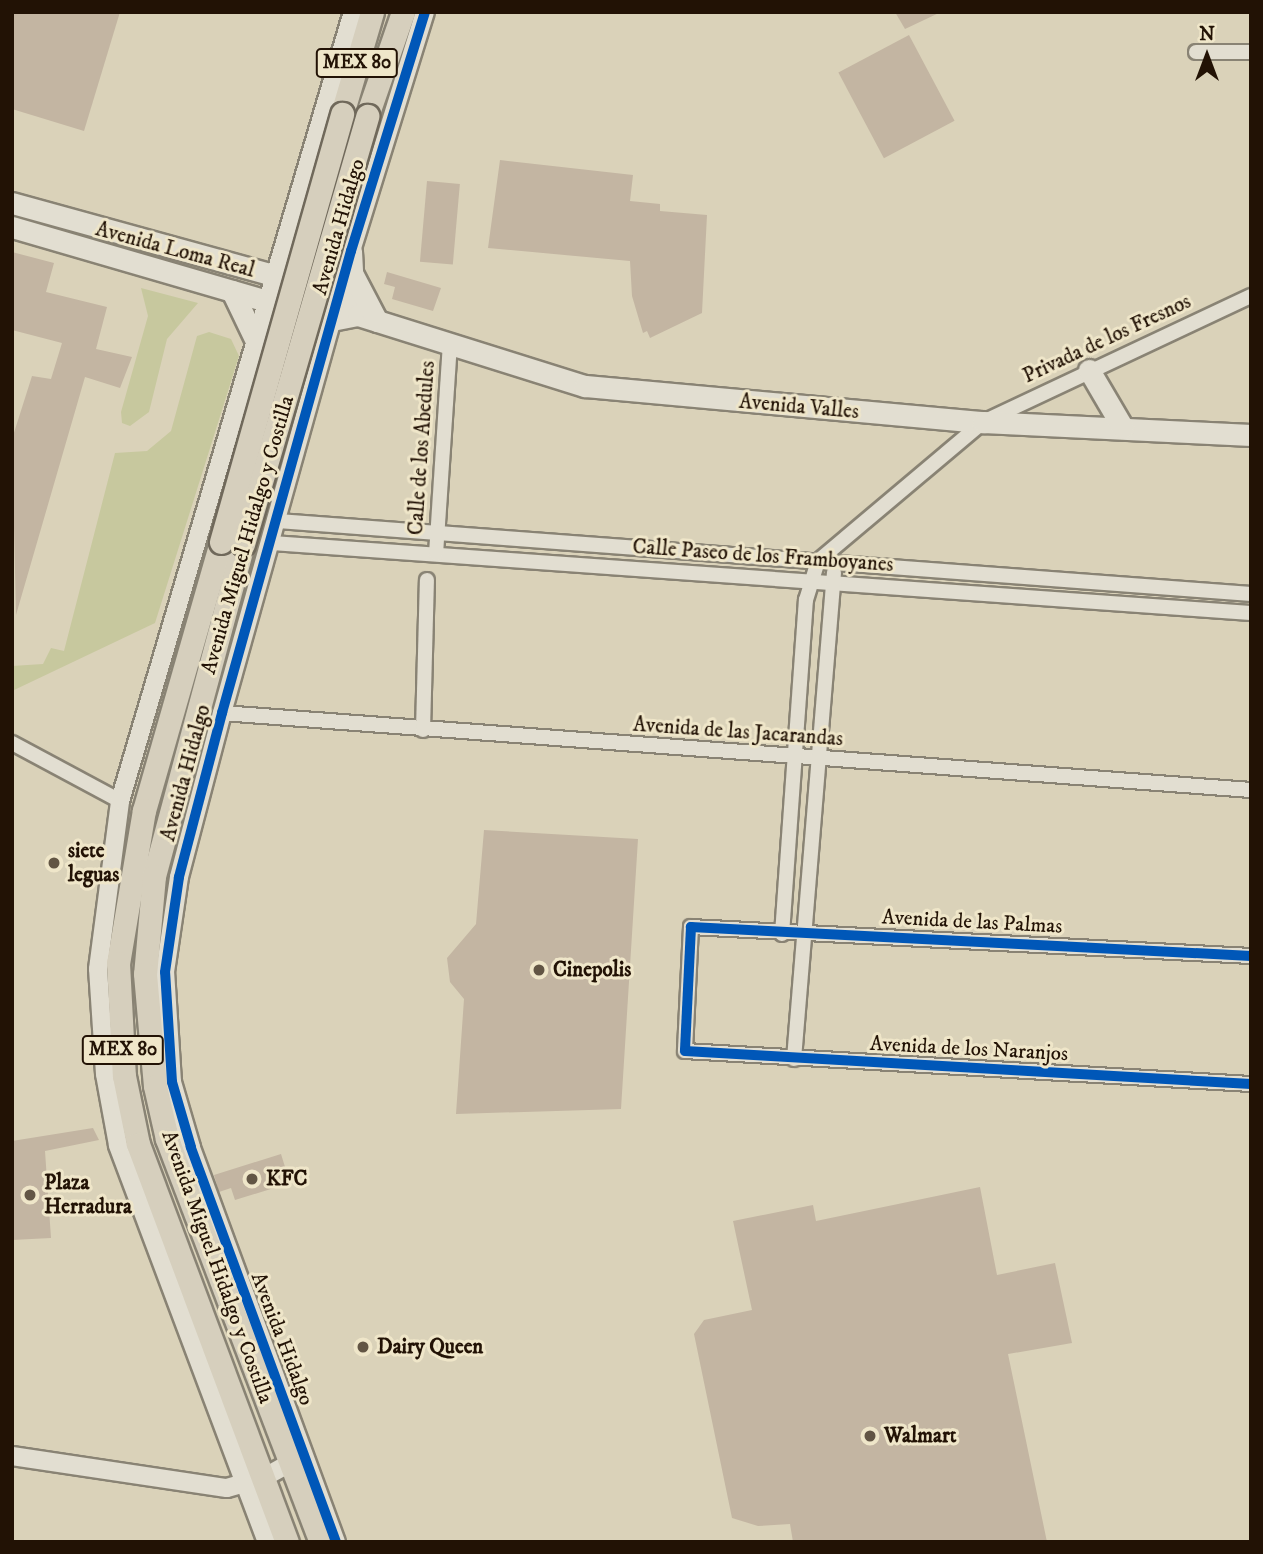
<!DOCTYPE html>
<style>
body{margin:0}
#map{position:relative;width:1263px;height:1554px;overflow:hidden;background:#dad2b9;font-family:"IM FELL DW Pica",serif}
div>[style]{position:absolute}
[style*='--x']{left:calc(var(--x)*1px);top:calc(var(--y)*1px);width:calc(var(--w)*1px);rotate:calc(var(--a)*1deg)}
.green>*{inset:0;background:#c7c89e}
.building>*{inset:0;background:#c3b5a2;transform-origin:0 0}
.roads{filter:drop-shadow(2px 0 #898374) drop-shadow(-2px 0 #898374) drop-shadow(0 2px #898374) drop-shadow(0 -2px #898374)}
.minor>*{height:14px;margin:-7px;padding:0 7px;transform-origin:7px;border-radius:7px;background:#e2ded1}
.tertiary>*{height:18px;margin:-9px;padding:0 9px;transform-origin:9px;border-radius:9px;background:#e2ded1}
.secondary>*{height:21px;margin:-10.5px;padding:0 10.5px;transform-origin:10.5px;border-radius:10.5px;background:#e2ded1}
.primary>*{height:23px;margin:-11.5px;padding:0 11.5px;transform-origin:11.5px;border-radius:11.5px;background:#d6cfbd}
.bridges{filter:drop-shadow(2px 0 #70695b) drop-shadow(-2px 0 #70695b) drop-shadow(0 2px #70695b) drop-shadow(0 -2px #70695b)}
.primary-bridge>*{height:23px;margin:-11.5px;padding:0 11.5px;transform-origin:11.5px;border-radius:11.5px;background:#d6cfbd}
.cycleway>*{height:10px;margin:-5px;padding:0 5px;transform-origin:5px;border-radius:5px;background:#0057b8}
.dots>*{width:19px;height:19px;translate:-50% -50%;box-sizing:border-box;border:4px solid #efe6c9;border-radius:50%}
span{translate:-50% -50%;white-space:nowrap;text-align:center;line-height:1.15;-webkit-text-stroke:6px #efe6c9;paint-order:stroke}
.shield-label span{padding:2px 5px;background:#efe6c9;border:2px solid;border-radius:5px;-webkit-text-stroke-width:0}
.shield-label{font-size:19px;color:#221205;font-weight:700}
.street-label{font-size:21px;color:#221205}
.poi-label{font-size:21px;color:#221205;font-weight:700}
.left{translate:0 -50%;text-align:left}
.frame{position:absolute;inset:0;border:14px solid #221205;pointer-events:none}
.north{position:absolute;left:1172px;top:21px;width:70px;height:70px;-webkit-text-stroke:5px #efe6c9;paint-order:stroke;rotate:0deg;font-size:19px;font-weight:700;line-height:28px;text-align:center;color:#221205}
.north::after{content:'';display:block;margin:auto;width:24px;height:32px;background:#221205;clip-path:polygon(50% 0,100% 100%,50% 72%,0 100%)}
</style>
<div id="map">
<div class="green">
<div style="clip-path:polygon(141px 288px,198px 303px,167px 339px,149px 412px,130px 426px,122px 423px,121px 412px,148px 316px)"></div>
<div style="clip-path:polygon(209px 332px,231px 339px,239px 356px,155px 623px,12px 691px,12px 666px,43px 664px,51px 648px,64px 651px,115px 453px,147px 451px,171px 431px,197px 336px)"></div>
</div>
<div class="building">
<div style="clip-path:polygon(12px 12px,120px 12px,84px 131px,12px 109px)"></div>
<div style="clip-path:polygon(895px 12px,941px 12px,905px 29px)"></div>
<div style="left:909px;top:35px;width:97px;height:80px;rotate:62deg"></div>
<div style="clip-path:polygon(500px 160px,633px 175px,630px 201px,660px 204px,660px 211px,707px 215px,702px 313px,650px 338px,647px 331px,643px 333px,632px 296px,630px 261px,488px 248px)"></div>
<div style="left:427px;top:181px;width:33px;height:81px;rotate:5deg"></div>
<div style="clip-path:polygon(12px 252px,54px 263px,46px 292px,107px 307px,96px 349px,132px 357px,120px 388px,85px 377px,16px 615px,12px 439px,32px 376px,51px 379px,62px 343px,12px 330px)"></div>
<div style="clip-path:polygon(387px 272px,441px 288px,433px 311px,392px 299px,395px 287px,384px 284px)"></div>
<div style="clip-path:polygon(484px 830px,638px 839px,621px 1109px,456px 1114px,464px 999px,450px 982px,447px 958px,476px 924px)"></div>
<div style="clip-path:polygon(93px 1128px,99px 1140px,45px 1151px,51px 1238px,12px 1240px,12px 1141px)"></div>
<div style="clip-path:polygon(281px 1154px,290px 1183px,235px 1200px,231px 1188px,219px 1192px,214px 1175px)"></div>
<div style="clip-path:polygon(980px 1187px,997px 1275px,1055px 1263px,1072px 1343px,1008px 1354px,1047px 1542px,793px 1542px,790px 1524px,758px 1526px,732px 1518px,694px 1334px,704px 1320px,752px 1310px,733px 1221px,813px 1205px,816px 1221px)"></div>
</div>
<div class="roads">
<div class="minor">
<div style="--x:1196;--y:52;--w:55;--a:0"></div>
<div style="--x:278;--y:521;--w:976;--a:4.29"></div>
<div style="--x:272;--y:543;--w:981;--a:4.09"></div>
<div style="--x:436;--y:554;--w:209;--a:-86.2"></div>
<div style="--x:222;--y:713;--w:1032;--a:4.28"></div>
<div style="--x:423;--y:730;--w:150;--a:-88.5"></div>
<div style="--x:12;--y:743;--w:123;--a:28.2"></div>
<div style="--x:782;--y:934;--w:335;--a:-85.9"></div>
<div style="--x:806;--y:600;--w:41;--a:-72.9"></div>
<div style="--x:818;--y:561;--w:216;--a:-40.1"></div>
<div style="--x:983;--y:422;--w:296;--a:-25.2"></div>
<div style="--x:1251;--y:956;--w:561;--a:-177.04"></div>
<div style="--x:691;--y:927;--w:124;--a:92.8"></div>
<div style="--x:685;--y:1051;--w:567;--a:3.34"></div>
<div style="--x:794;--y:1059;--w:488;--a:-85.3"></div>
</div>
<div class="tertiary">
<div style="--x:12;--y:1456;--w:217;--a:8.5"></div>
<div style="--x:227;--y:1488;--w:37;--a:-16"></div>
<div style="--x:263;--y:1478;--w:31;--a:-29"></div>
<div style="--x:267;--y:1542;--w:424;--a:-110.6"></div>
<div style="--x:118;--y:1145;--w:72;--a:-100.4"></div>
<div style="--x:105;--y:1074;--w:105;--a:-93.8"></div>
<div style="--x:98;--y:969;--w:169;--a:-82.5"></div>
<div style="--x:120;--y:801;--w:823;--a:-73.55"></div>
<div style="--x:336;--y:1542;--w:421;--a:-110.2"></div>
<div style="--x:191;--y:1147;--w:68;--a:-106.3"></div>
<div style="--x:172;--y:1082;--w:110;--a:-93.6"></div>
<div style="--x:165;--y:972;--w:96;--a:-81.6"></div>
<div style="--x:179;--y:877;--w:170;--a:-75.3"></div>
<div style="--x:222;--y:713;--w:480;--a:-74.4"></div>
<div style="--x:351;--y:251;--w:250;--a:-72.8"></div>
</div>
<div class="secondary">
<div style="--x:12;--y:203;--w:339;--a:15.4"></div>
<div style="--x:339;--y:293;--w:29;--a:49"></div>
<div style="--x:12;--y:227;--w:333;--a:16.2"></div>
<div style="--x:332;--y:320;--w:26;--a:-11"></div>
<div style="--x:358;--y:315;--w:238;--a:17.4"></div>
<div style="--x:585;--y:386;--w:400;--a:5.2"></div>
<div style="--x:983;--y:422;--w:268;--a:2.8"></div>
<div style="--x:351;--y:251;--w:22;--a:87"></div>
<div style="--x:352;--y:273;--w:54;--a:62.5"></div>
<div style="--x:232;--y:291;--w:53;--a:64.4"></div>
<div style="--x:1089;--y:370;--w:67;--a:59.6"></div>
</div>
<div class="primary">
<div style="--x:342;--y:114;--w:106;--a:-73.6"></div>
<div style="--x:367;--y:116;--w:110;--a:-70.9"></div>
<div style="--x:221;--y:542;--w:279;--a:106"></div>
<div style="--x:144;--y:810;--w:155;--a:99.6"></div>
<div style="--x:118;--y:963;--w:113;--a:87"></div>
<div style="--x:124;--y:1076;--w:69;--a:78.4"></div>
<div style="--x:138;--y:1144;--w:425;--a:69.5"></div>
<div style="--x:243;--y:544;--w:344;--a:105"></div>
<div style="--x:154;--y:876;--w:98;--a:95.2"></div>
<div style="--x:145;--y:974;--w:112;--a:84.9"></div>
<div style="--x:155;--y:1086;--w:54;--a:77.2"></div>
<div style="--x:167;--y:1139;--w:431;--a:69.1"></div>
</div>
</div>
<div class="bridges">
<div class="primary-bridge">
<div style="--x:221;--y:542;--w:445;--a:-74.2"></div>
<div style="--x:243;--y:544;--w:446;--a:-73.8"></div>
</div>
</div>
<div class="cycleway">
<div style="--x:1251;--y:956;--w:561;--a:-177.04"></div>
<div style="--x:691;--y:927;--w:124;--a:92.8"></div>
<div style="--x:685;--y:1051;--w:567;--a:3.34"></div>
<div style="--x:336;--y:1542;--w:421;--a:-110.2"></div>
<div style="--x:191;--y:1147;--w:68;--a:-106.3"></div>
<div style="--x:172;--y:1082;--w:110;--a:-93.6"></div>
<div style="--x:165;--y:972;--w:96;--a:-81.6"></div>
<div style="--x:179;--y:877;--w:170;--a:-75.3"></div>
<div style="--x:222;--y:713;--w:480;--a:-74.4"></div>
<div style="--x:351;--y:251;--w:250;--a:-72.8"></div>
</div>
<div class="dots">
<div style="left:54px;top:863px;background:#625544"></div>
<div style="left:539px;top:970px;background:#625544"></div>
<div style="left:252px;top:1179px;background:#625544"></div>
<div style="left:30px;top:1195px;background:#625544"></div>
<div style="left:363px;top:1347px;background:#625544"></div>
<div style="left:870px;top:1436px;background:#625544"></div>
</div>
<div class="shield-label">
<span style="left:357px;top:63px">MEX 80</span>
<span style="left:123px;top:1050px">MEX 80</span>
</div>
<div class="street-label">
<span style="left:339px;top:227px;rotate:-74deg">Avenida Hidalgo</span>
<span style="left:175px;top:250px;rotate:15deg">Avenida Loma Real</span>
<span style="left:1107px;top:339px;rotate:-25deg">Privada de los Fresnos</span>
<span style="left:799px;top:407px;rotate:5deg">Avenida Valles</span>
<span style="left:422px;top:448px;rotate:-86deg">Calle de los Abedules</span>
<span style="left:248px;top:535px;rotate:-74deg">Avenida Miguel Hidalgo y Costilla</span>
<span style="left:763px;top:556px;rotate:4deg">Calle Paseo de los Framboyanes</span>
<span style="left:738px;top:732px;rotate:4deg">Avenida de las Jacarandas</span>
<span style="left:186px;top:773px;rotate:-75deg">Avenida Hidalgo</span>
<span style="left:972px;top:922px;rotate:3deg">Avenida de las Palmas</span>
<span style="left:969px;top:1049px;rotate:3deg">Avenida de los Naranjos</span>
<span style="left:217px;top:1267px;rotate:70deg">Avenida Miguel Hidalgo y Costilla</span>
<span style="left:282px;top:1339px;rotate:69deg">Avenida Hidalgo</span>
</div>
<div class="poi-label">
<span class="left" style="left:68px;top:863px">siete<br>leguas</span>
<span class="left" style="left:553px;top:970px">Cinepolis</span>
<span class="left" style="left:266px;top:1179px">KFC</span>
<span class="left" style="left:44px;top:1195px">Plaza<br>Herradura</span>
<span class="left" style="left:377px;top:1347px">Dairy Queen</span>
<span class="left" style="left:884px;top:1436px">Walmart</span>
</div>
<div class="frame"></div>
<div class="north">N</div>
</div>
